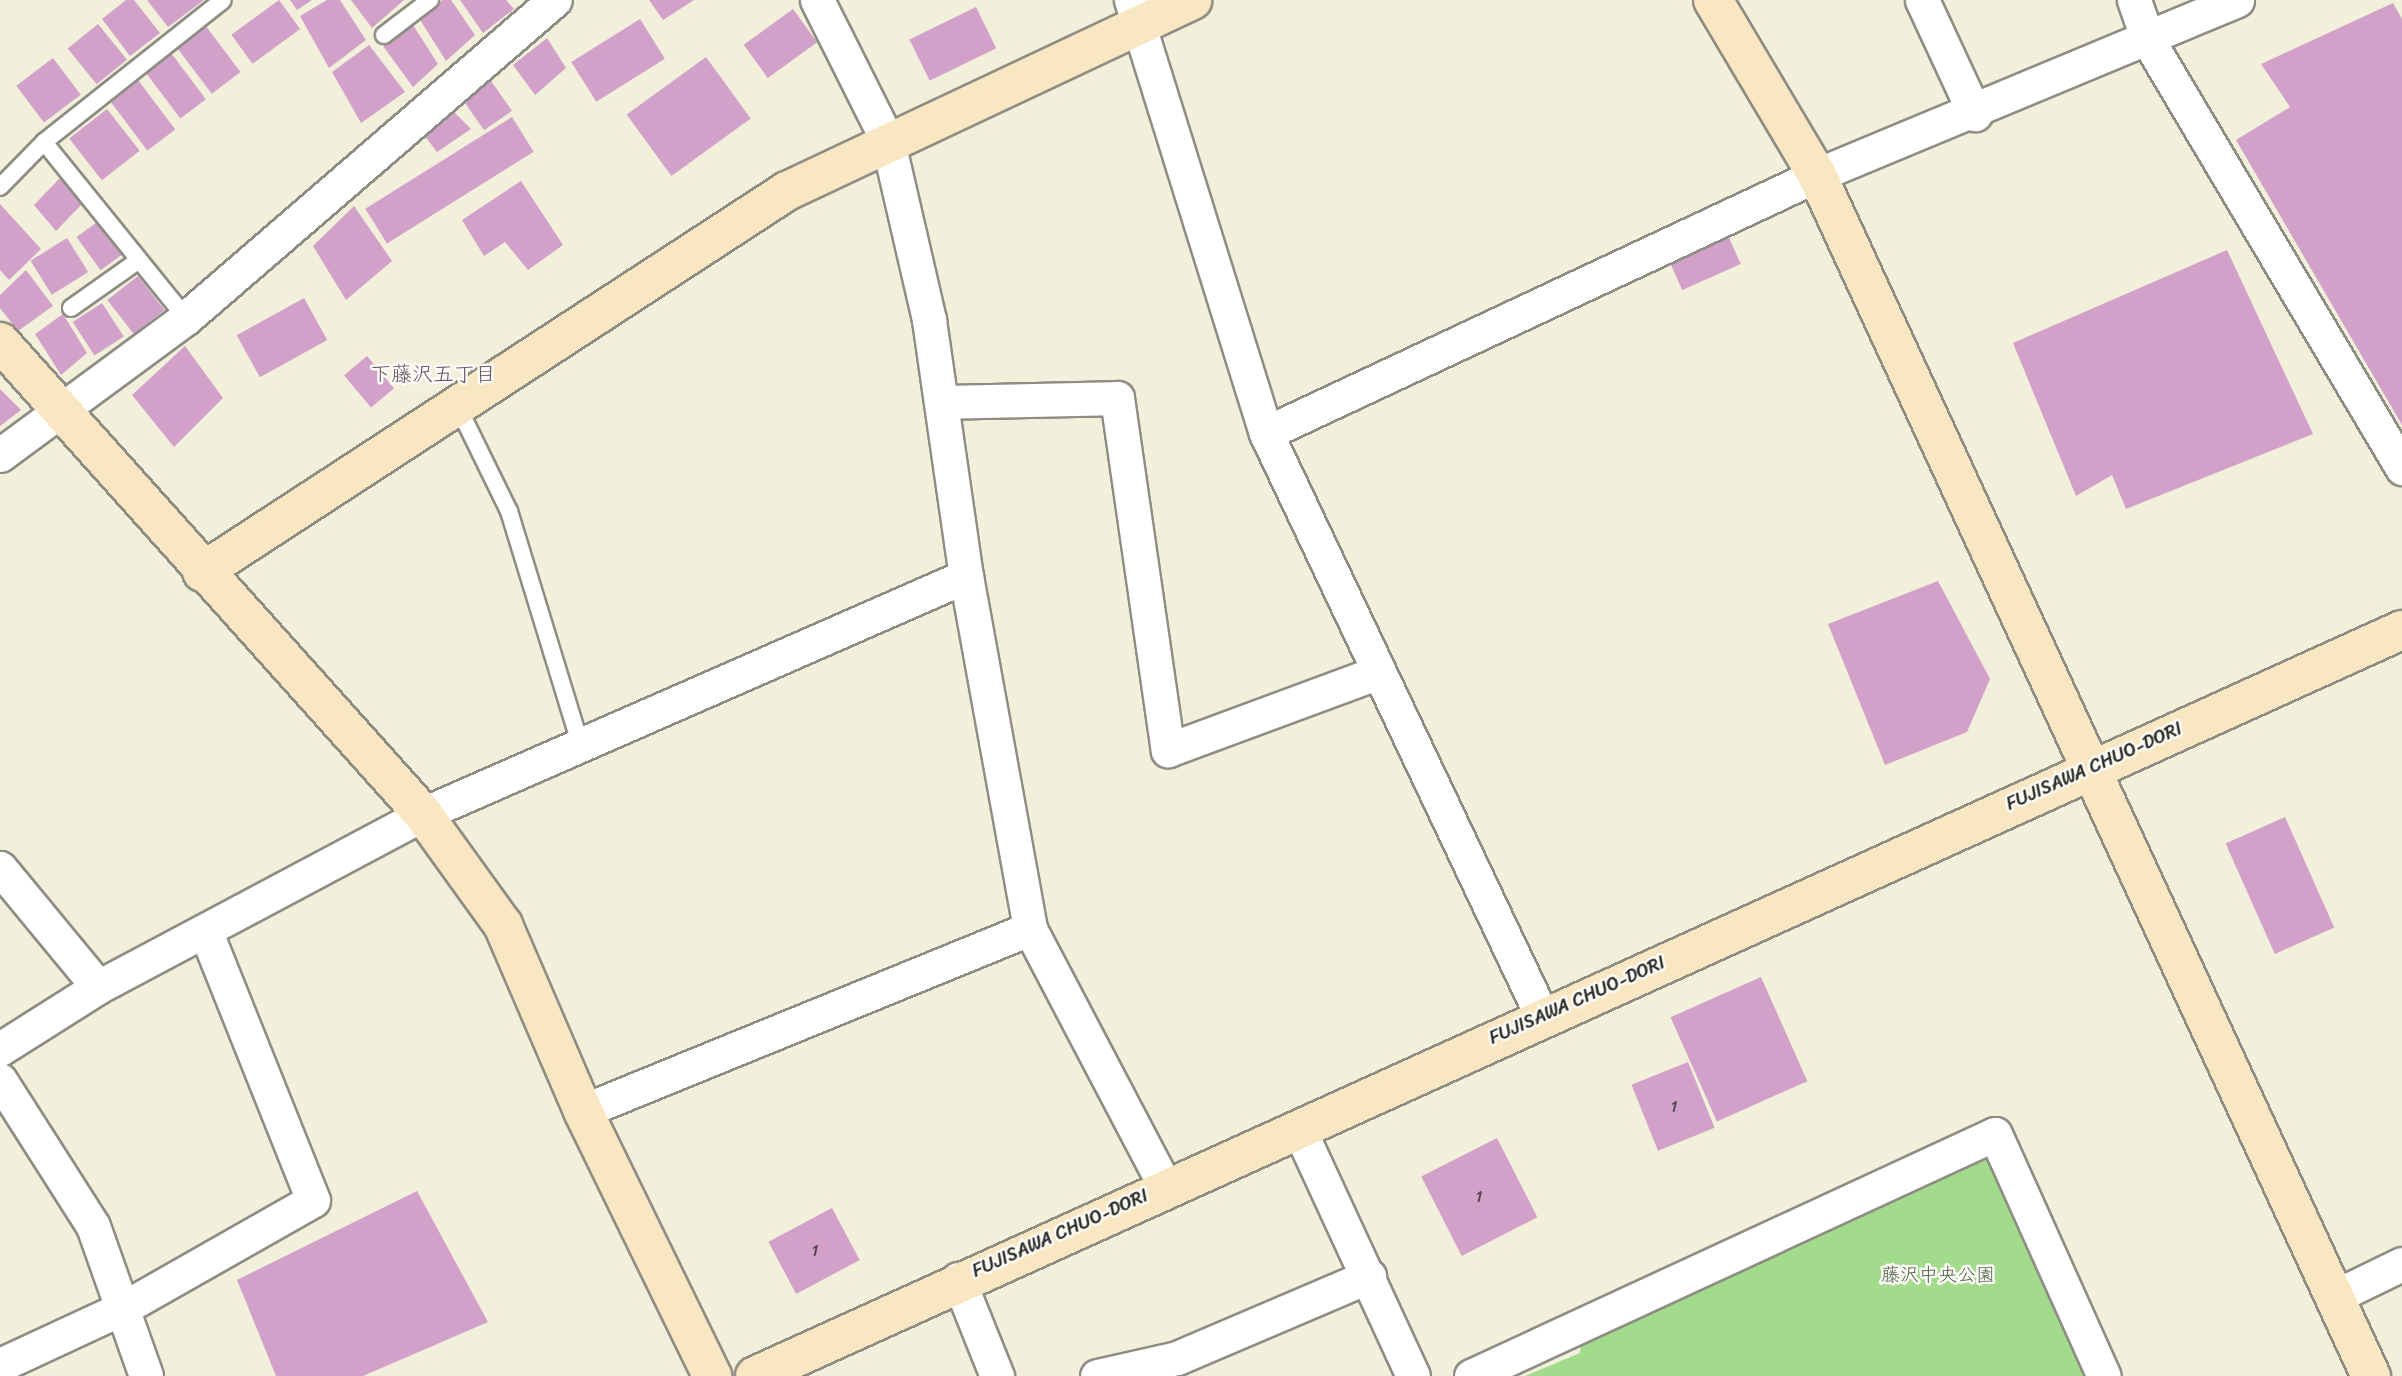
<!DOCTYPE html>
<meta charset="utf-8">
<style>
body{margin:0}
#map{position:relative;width:2402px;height:1376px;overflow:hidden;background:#f2efdb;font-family:Sriracha,"Klee One",sans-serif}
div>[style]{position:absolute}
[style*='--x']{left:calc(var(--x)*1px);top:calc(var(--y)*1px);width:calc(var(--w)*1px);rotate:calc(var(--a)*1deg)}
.green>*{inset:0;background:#a3db8d}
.building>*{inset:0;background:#d2a1ca;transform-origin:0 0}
.roads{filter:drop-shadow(2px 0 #8e8d83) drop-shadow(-2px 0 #8e8d83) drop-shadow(0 2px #8e8d83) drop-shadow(0 -2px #8e8d83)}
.lane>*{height:16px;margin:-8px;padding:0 8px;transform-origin:8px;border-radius:8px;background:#fff}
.street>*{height:33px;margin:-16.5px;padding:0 16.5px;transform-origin:16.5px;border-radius:16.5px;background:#fff}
.secondary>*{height:38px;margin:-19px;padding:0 19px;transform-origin:19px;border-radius:19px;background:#f9e7c3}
span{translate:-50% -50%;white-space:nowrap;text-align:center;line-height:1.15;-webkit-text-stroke:5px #fdfcf7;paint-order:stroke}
.number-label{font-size:16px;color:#554853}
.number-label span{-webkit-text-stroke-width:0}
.street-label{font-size:19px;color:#2b2b2b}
.park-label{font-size:19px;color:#4f6048}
.neighbourhood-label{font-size:21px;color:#655463}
</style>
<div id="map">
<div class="green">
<div style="clip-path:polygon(1990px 1152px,2010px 1184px,2086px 1376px,1525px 1376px,1580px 1353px,1583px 1327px)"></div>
</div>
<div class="building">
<div style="clip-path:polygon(126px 0,134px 0,160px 33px,130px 56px,102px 19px)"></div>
<div style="clip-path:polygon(147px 0,204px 0,168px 27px)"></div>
<div style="left:279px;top:0;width:36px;height:59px;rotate:54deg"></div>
<div style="clip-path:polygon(290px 0,312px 0,297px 10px)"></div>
<div style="clip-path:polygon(327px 0,340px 0,366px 40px,329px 68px,300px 16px)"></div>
<div style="clip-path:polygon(351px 0,404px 0,372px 28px)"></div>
<div style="clip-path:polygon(443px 0,451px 0,475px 35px,446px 61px,419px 18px)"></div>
<div style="clip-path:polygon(460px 0,506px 0,514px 9px,483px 33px)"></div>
<div style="clip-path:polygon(649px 0,694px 0,663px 20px)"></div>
<div style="clip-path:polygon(2393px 3px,2402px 19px,2402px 425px,2236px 140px,2290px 107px,2261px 64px)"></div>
<div style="left:976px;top:7px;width:46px;height:74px;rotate:64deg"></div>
<div style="left:793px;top:9px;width:41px;height:61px;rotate:54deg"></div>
<div style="left:640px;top:19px;width:47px;height:81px;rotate:58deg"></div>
<div style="left:98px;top:24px;width:46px;height:39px;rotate:51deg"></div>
<div style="left:205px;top:25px;width:59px;height:36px;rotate:53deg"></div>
<div style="clip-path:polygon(413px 25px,438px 64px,413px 87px,383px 46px)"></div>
<div style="clip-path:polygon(547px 38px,566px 68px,535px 95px,513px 65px)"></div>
<div style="clip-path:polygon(369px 45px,405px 92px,361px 123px,332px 72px)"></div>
<div style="left:171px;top:53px;width:58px;height:32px;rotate:53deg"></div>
<div style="left:706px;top:57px;width:76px;height:98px;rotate:54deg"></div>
<div style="left:53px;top:58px;width:46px;height:46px;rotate:53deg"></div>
<div style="left:489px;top:78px;width:40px;height:34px;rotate:55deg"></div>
<div style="left:138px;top:80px;width:62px;height:35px;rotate:53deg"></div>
<div style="left:107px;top:109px;width:53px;height:48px;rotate:52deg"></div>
<div style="clip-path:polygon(451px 109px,471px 129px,437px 152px,421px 131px)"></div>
<div style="left:512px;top:117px;width:41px;height:173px;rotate:58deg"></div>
<div style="clip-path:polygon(60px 178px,82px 204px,56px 231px,34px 205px)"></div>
<div style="clip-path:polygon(521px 181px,563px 245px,528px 270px,505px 242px,484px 256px,462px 220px)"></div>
<div style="clip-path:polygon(0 204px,41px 249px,9px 280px,0 270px)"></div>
<div style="clip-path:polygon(354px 206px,392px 261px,346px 300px,313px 246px)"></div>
<div style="left:100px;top:220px;width:41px;height:29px;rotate:54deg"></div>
<div style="left:1722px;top:222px;width:46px;height:64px;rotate:66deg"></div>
<div style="left:67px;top:238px;width:40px;height:43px;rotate:58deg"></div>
<div style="clip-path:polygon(2227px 250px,2313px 434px,2126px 509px,2112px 475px,2076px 496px,2013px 343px)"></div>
<div style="clip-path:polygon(26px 270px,53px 306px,18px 331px,0 308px,0 295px)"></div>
<div style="left:138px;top:276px;width:43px;height:39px;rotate:52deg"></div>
<div style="left:304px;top:298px;width:48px;height:77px;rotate:61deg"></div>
<div style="left:102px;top:303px;width:40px;height:35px;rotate:57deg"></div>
<div style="clip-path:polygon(63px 314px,87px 353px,61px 375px,35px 334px)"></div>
<div style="clip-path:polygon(185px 346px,223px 398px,174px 447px,132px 395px)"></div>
<div style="left:367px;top:356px;width:42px;height:30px;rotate:50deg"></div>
<div style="clip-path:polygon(0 389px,21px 410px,0 426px)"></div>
<div style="clip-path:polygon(1938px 581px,1990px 679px,1967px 732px,1885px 765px,1828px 624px)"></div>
<div style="left:2285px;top:817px;width:121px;height:65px;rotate:66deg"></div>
<div style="left:1761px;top:977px;width:114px;height:99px;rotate:66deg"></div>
<div style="left:1688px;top:1062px;width:71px;height:61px;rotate:68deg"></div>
<div style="left:1497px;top:1138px;width:89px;height:85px;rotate:63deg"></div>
<div style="clip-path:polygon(417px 1191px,488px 1322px,363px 1376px,276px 1376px,237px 1280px)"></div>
<div style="left:832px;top:1208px;width:59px;height:72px;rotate:62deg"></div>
</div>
<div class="roads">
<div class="lane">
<div style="--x:384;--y:35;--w:58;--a:-37.3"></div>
<div style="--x:44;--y:142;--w:226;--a:51.1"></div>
<div style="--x:0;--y:187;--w:63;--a:-45.6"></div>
<div style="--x:44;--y:142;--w:228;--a:-38.4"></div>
<div style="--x:71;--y:308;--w:83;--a:-35.2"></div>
<div style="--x:457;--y:405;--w:118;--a:63.9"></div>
<div style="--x:509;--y:511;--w:247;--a:73"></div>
</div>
<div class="street">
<div style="--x:817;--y:0;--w:159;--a:63.4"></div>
<div style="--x:888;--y:142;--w:183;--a:77"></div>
<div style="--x:929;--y:320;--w:259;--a:81.8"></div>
<div style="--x:966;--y:576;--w:359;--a:79.7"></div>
<div style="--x:1030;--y:929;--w:290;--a:62.3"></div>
<div style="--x:1131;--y:0;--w:454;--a:72.7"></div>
<div style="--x:1266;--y:433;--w:645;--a:64.67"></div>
<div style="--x:1922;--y:0;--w:126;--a:65.1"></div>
<div style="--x:2134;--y:0;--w:42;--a:70.7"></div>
<div style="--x:2148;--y:40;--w:498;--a:59.3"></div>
<div style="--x:941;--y:402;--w:176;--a:-1.3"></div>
<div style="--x:1117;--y:398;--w:356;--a:81.8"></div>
<div style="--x:1168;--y:750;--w:222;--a:-20.3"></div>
<div style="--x:1266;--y:433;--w:608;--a:-25.09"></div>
<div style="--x:1817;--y:175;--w:455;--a:-22.6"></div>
<div style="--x:0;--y:455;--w:231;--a:-36.4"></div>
<div style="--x:186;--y:318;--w:487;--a:-40.8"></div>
<div style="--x:0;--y:868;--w:154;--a:50.5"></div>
<div style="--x:0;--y:1049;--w:116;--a:-32.3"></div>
<div style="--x:98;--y:987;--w:368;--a:-28"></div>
<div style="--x:423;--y:814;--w:593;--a:-23.67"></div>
<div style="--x:0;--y:1080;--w:173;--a:57.5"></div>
<div style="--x:93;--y:1226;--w:159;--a:70.5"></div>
<div style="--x:583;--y:1111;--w:483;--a:-22.2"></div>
<div style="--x:1298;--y:1127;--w:274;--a:65.2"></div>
<div style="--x:958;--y:1279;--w:105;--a:68.1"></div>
<div style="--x:2336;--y:1296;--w:73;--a:-25.9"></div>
<div style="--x:0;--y:1365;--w:138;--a:-24.9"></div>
<div style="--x:125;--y:1307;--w:216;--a:-29.6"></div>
<div style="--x:313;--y:1200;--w:288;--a:-111.8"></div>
<div style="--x:1097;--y:1376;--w:82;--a:-12.7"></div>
<div style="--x:1177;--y:1358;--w:209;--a:-23.1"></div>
<div style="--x:1471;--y:1376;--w:577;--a:-24.79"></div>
<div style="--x:1995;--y:1134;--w:265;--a:65.8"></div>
</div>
<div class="secondary">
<div style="--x:1713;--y:0;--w:204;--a:59.3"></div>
<div style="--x:1817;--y:175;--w:1323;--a:65.24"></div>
<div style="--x:0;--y:342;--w:634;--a:48.13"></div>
<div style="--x:423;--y:814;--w:137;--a:54.2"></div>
<div style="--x:503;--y:925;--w:202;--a:66.7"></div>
<div style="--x:583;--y:1111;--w:295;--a:64"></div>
<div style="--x:202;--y:572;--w:698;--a:-33.08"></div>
<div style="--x:787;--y:191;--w:448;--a:-25.2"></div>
<div style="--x:755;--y:1376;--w:1808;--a:-24.37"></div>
</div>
</div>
<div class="number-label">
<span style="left:1674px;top:1107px">1</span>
<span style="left:1479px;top:1197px">1</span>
<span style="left:815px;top:1251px">1</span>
</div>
<div class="street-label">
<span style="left:2094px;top:766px;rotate:-24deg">FUJISAWA CHUO-DORI</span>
<span style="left:1577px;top:1000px;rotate:-24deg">FUJISAWA CHUO-DORI</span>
<span style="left:1060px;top:1233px;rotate:-24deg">FUJISAWA CHUO-DORI</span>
</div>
<div class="park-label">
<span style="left:1938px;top:1275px">藤沢中央公園</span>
</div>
<div class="neighbourhood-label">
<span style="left:433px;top:374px">下藤沢五丁目</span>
</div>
</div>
